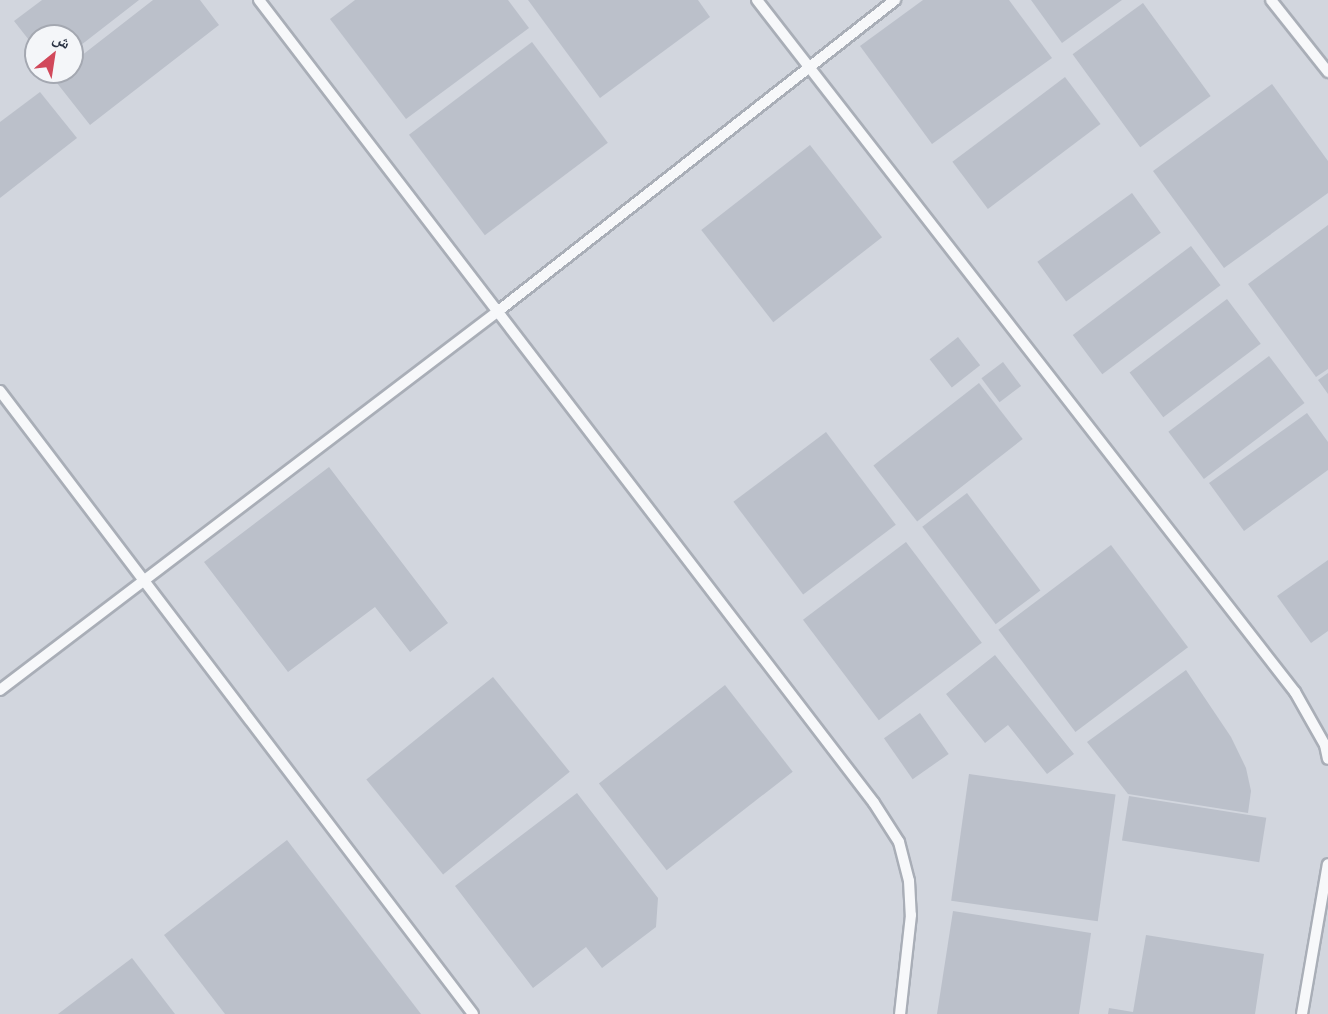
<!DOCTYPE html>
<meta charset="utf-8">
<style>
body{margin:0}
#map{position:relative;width:1328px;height:1014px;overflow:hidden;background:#e4e7ec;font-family:"Archivo Narrow","Noto Naskh Arabic",sans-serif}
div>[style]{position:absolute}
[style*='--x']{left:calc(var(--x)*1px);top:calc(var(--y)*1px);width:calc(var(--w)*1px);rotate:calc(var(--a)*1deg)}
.built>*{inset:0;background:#d2d6de}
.building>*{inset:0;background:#bbc0ca;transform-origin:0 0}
.roads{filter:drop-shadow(2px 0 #a9aeb7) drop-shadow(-2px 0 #a9aeb7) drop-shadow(0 2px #a9aeb7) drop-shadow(0 -2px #a9aeb7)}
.service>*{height:10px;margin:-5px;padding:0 5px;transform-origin:5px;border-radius:5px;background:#f7f8fa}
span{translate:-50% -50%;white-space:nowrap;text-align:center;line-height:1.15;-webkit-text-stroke:5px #f4f6f9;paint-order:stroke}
.north{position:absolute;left:24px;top:24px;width:60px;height:60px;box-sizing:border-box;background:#f4f6f9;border:2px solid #a4a8b1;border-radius:50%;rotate:30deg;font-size:16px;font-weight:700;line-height:24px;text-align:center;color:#2b3445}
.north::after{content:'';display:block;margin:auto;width:21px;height:27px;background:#d1495b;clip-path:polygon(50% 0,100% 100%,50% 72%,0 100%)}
</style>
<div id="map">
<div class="built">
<div style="clip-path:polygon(evenodd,0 0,1328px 0,1328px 1014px,0 1014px,0 0,36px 36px,72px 36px,72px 72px,36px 72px,36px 36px)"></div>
</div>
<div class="building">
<div style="clip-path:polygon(42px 0,139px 0,72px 52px,72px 36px,36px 36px,36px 49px,14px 21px)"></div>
<div style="clip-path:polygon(153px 0,200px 0,219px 25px,90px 125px,53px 78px,60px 72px,72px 72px,72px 63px)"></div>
<div style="clip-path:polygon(355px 0,508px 0,529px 28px,406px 119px,330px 19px)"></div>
<div style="clip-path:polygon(528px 0,698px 0,710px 17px,600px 98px)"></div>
<div style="clip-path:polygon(923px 0,1009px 0,1052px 58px,932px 144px,860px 46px)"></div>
<div style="clip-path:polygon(1031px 0,1122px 0,1062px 43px)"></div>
<div style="left:1143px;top:3px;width:115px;height:87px;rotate:54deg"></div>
<div style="left:532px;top:42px;width:126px;height:154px;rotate:53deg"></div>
<div style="left:1065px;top:77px;width:59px;height:141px;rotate:53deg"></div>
<div style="clip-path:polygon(1272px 84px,1328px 161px,1328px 193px,1224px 268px,1153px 171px)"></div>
<div style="clip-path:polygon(40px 92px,77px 138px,0 198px,0 122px)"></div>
<div style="left:810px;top:145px;width:117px;height:138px;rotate:52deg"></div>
<div style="left:1132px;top:193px;width:49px;height:117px;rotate:54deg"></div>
<div style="clip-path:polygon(1328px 225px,1328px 369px,1316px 377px,1248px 284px)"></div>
<div style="left:1191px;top:246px;width:49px;height:148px;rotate:53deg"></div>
<div style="left:1227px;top:299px;width:56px;height:122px;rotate:53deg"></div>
<div style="left:958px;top:337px;width:36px;height:36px;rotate:52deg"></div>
<div style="left:1269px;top:356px;width:59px;height:126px;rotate:53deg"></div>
<div style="left:1003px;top:362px;width:30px;height:27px;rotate:53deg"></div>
<div style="clip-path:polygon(1328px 373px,1328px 394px,1318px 380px)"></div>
<div style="left:979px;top:383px;width:71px;height:134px;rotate:52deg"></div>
<div style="clip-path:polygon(1307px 413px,1328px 442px,1328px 470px,1244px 531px,1209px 483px)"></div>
<div style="left:826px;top:432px;width:116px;height:116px;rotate:53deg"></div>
<div style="clip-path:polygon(329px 467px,448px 623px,410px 652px,375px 607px,288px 672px,204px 562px)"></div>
<div style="left:967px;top:493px;width:122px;height:56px;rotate:53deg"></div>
<div style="left:906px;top:542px;width:126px;height:129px;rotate:53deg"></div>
<div style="left:1111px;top:545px;width:128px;height:141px;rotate:53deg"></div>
<div style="clip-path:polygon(1328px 560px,1328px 631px,1311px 643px,1277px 596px)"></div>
<div style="clip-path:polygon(995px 655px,1074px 754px,1047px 774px,1008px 725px,985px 743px,946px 694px)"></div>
<div style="clip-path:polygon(1186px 670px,1231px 737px,1246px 768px,1251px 791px,1248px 813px,1128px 794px,1087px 742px)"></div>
<div style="left:493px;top:677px;width:122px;height:163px;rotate:51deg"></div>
<div style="left:725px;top:685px;width:110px;height:160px;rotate:52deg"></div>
<div style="left:920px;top:713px;width:50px;height:44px;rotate:55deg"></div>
<div style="left:969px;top:774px;width:148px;height:128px;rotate:8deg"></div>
<div style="clip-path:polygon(577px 793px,658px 898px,656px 927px,602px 968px,586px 947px,533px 988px,455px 886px)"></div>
<div style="left:1129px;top:796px;width:139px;height:45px;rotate:9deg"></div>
<div style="clip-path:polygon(287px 840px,421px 1014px,225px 1014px,164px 935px)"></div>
<div style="clip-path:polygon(953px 911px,1091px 933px,1079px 1014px,937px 1014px)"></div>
<div style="clip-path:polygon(1146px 935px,1264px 954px,1255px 1014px,1108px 1014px,1109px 1008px,1133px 1012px)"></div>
<div style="clip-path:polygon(132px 958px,175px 1014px,58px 1014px)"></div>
</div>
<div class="roads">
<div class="service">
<div style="--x:259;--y:0;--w:1011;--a:52.55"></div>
<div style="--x:874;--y:803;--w:46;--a:57.3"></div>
<div style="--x:899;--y:842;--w:40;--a:75.6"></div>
<div style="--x:909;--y:881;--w:34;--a:87"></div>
<div style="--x:911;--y:915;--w:100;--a:96.3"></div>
<div style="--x:757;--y:0;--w:877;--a:52.14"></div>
<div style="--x:1295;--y:692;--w:61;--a:60.5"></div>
<div style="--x:1325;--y:745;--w:14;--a:78"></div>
<div style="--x:1271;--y:0;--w:92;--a:51.6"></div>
<div style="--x:0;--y:391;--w:782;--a:52.79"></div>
<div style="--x:0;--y:690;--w:624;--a:-37.26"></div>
<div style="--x:497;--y:312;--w:506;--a:-38.09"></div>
<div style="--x:1302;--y:1014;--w:152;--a:-80.2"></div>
</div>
</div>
<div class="north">ش</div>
</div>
